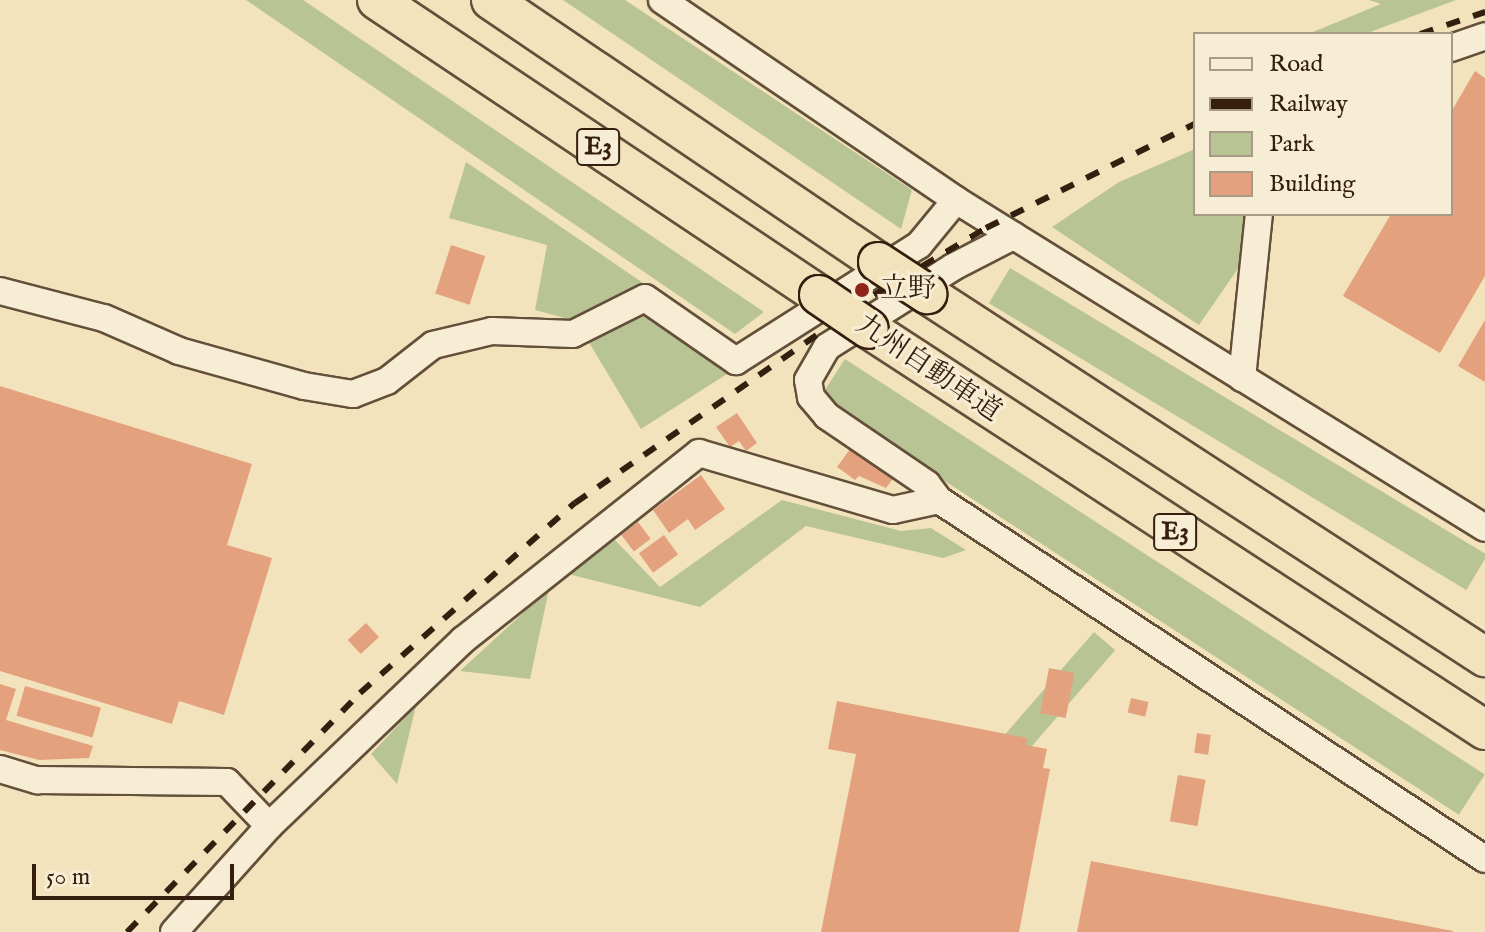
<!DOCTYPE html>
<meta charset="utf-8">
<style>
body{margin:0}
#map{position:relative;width:1485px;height:932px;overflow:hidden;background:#f3e3bd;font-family:"IM FELL English","Noto Serif JP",serif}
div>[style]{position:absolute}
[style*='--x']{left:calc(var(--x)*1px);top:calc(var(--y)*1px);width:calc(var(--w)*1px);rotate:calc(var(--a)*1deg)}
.green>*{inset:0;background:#b8c494;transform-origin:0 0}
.building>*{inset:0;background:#e3a17e;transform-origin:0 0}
.roads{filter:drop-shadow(2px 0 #644f3a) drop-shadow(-2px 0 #644f3a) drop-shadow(0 2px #644f3a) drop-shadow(0 -2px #644f3a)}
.minor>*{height:26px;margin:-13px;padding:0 13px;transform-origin:13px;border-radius:13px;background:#f7edd4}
.highway>*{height:38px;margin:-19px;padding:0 19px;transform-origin:19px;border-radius:19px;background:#f3e3bd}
.rail>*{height:6px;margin-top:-3px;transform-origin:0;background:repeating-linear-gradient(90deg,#341e0e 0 14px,transparent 0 28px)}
.bridges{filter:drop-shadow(2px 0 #341e0e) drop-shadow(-2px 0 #341e0e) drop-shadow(0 2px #341e0e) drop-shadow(0 -2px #341e0e)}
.highway-bridge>*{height:38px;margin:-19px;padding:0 19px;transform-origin:19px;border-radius:19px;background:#f3e3bd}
.dots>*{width:22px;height:22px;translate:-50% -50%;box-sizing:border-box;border:4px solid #f7edd4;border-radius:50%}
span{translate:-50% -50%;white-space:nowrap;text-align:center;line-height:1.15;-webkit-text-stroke:6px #f7edd4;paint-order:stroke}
.shield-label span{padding:2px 6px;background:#f7edd4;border:2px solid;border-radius:6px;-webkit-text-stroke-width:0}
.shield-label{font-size:26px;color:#341e0e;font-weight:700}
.poi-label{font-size:28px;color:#341e0e}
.left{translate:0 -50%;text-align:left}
.street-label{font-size:28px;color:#341e0e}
.legend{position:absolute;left:1193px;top:32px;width:260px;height:184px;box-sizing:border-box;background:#f7edd4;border:2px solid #a99a85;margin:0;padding:10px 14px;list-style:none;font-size:24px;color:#341e0e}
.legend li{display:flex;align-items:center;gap:16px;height:40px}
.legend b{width:40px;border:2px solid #a99a85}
.scale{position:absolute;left:32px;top:864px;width:202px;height:36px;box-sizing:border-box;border:4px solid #341e0e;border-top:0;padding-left:10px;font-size:24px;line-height:28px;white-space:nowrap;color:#341e0e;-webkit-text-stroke:6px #f7edd4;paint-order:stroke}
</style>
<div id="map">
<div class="green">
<div style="clip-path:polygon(246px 0,303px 0,764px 312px,735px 334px)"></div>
<div style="clip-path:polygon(563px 0,625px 0,912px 190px,901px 229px)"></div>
<div style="clip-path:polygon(1369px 0,1456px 0,1365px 34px,1308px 34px,1381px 4px)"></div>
<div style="clip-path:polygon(1195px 149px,1195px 214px,1245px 214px,1239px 267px,1199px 325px,1052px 227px,1119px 182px)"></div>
<div style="clip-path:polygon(466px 162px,646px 285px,730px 372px,641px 429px,576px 321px,535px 310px,547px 245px,449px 218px)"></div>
<div style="left:1010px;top:268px;width:557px;height:41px;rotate:31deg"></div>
<div style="left:845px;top:359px;width:763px;height:48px;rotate:33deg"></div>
<div style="clip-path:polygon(782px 500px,901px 531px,931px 528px,966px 550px,943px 558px,806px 526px,700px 607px,568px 574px,615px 540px,660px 587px)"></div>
<div style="clip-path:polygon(549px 589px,530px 679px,460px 671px)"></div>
<div style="left:1094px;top:632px;width:28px;height:305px;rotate:41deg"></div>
<div style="clip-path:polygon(416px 706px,397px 784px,371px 754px)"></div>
</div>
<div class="building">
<div style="clip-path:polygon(1475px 71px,1485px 78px,1485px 276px,1440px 353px,1343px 296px,1391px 214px,1451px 214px,1451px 112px)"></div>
<div style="left:451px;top:245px;width:36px;height:51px;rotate:18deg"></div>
<div style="clip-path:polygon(1485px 320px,1485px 382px,1458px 366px)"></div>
<div style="clip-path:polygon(0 386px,252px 464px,227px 545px,272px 558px,224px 715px,179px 701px,172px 724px,0 671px)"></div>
<div style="clip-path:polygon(737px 413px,757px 443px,746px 451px,739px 441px,730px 447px,716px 427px)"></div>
<div style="clip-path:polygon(853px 445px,895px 476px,886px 488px,859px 476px,855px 480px,837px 467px)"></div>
<div style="clip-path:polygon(701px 475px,725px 509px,695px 530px,688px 519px,669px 533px,653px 510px)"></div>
<div style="left:638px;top:522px;width:21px;height:21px;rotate:53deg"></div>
<div style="left:664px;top:535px;width:24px;height:31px;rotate:54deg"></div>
<div style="left:366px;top:623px;width:19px;height:25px;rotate:47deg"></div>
<div style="left:1049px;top:668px;width:26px;height:46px;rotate:11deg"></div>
<div style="clip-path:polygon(0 684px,16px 689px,6px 720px,93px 746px,89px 758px,39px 760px,0 750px)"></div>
<div style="left:25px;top:686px;width:79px;height:31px;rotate:16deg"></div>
<div style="left:1131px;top:698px;width:18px;height:15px;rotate:13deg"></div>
<div style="clip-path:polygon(837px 701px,1027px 738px,1026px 745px,1047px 749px,1043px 768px,1050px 769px,1019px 932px,821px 932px,856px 754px,828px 749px)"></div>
<div style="left:1197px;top:733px;width:14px;height:20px;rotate:8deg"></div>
<div style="left:1178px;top:775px;width:28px;height:47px;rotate:10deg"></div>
<div style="clip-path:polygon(1091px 861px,1453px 931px,1453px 932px,1077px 932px)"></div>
</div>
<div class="roads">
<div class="minor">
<div style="--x:662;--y:0;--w:356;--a:34.2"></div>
<div style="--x:956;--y:200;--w:622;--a:31.8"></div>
<div style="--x:1451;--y:48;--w:36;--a:-19"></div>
<div style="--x:0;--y:291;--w:107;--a:14.6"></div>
<div style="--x:104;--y:318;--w:82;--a:23.7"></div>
<div style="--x:179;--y:351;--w:130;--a:15.6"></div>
<div style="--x:304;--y:386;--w:50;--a:9.3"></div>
<div style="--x:353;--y:394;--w:36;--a:-21"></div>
<div style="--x:387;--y:381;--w:58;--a:-38"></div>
<div style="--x:433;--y:345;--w:61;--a:-13.3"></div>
<div style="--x:492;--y:331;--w:81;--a:2.1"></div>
<div style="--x:573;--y:334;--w:80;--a:-26.6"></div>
<div style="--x:645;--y:298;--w:111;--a:34.7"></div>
<div style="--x:736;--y:361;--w:217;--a:-32.4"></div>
<div style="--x:919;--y:245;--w:58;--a:-50.6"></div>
<div style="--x:1242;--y:378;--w:165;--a:-84.1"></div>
<div style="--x:939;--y:500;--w:20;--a:-127"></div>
<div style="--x:927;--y:484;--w:121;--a:-145.8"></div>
<div style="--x:827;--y:416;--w:25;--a:-130"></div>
<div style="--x:811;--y:397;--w:17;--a:-100"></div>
<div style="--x:808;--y:380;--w:38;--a:-60"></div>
<div style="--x:827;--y:347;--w:149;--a:-32.4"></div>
<div style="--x:953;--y:267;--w:68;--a:-27.3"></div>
<div style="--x:0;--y:769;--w:39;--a:17"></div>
<div style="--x:37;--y:780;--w:190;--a:0.6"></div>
<div style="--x:227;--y:782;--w:61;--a:46.3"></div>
<div style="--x:174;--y:932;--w:142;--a:-48.1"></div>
<div style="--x:269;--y:826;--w:269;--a:-43.8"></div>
<div style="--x:463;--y:640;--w:301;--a:-38.4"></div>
<div style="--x:699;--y:453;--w:202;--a:16.4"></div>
<div style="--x:893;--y:510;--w:47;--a:-12.3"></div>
<div style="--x:939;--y:500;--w:653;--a:33.33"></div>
</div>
<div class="highway">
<div style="--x:377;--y:0;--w:531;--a:33.72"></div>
<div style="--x:491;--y:0;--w:467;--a:34.1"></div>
<div style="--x:927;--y:294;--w:666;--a:33.05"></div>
<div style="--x:869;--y:329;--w:735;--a:33.06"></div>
</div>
</div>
<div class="rail">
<div style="--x:1420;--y:34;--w:69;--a:-18.7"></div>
<div style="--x:127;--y:932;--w:334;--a:-45.7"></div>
<div style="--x:360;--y:693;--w:287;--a:-41.5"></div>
<div style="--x:575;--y:503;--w:364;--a:-34.8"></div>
<div style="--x:874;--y:295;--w:131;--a:-30.9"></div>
<div style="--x:986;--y:228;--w:233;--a:-26.5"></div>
</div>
<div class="bridges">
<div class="highway-bridge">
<div style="--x:878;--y:262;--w:59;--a:33.1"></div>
<div style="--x:819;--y:295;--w:60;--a:34.2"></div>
</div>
</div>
<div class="dots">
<div style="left:862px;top:290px;background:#8f2418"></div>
</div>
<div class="shield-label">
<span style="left:598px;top:147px">E3</span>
<span style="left:1175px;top:532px">E3</span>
</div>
<div class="poi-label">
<span class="left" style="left:880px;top:290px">立野</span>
</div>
<div class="street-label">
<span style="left:928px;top:369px;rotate:34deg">九州自動車道</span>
</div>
<ul class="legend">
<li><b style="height:10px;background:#f7edd4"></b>Road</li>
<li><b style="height:10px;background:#341e0e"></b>Railway</li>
<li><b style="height:22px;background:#b8c494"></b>Park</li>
<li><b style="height:22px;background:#e3a17e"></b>Building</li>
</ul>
<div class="scale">50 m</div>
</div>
